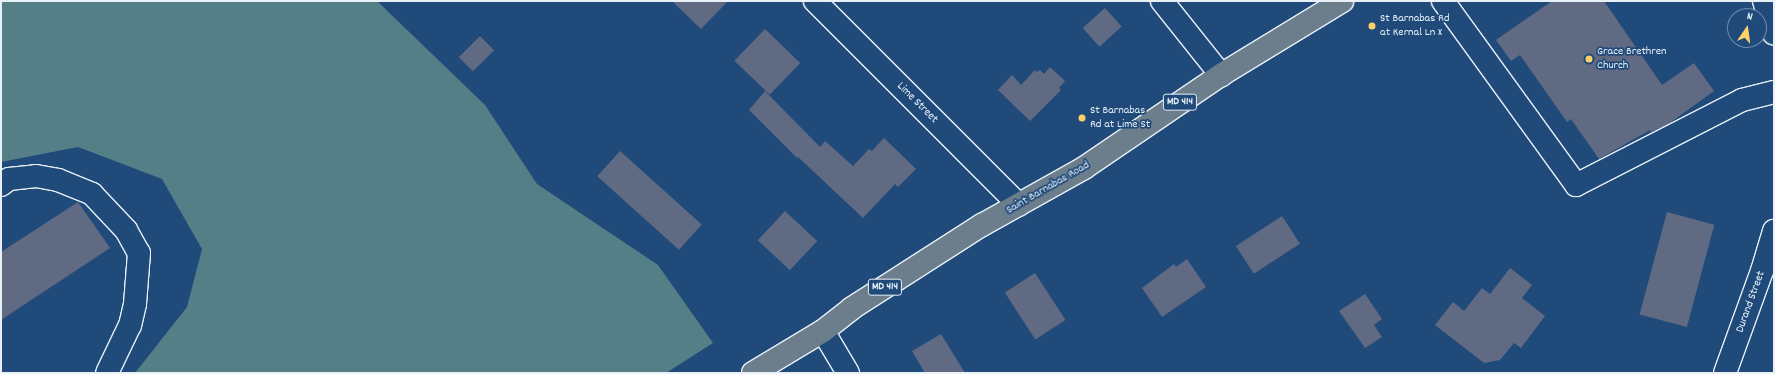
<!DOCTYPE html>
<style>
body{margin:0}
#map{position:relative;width:1775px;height:374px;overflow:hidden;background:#1f4a7a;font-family:Dekko,sans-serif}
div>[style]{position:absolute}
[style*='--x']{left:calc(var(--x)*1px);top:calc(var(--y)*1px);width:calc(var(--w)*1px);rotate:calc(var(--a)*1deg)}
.green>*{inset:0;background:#557f87}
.building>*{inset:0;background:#616a83;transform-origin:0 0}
.roads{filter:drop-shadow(1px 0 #e8f1f8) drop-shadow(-1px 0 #e8f1f8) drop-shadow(0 1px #e8f1f8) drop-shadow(0 -1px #e8f1f8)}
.minor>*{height:22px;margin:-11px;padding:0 11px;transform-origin:11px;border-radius:11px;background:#1f4a7a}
.major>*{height:22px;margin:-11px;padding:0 11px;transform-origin:11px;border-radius:11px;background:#6c7d8c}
.dots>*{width:11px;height:11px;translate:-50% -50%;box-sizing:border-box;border:2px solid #1f4a7a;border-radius:50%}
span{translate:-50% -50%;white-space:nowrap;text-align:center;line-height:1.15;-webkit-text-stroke:3.5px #1f4a7a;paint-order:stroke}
.shield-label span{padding:1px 3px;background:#1f4a7a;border:1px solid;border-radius:3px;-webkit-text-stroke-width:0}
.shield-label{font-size:11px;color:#e8f1f8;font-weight:700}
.poi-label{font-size:12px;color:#e8f1f8}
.left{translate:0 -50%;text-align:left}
.street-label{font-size:12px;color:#e8f1f8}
.frame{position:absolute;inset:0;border:2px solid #e8f1f8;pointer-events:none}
.north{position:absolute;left:1727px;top:8px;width:40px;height:40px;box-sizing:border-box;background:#1f4a7a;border:1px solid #6f8dac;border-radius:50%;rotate:13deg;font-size:11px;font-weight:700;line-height:16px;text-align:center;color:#e8f1f8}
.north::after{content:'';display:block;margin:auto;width:14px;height:18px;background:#ffd166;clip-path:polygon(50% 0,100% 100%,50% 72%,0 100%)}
</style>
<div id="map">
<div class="green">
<div style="clip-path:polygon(1px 1px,377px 1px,485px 105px,537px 184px,658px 265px,713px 343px,666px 373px,135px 373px,187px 307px,202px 249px,162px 179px,78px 147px,1px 162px)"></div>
</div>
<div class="building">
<div style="clip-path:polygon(672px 1px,728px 1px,701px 29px)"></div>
<div style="clip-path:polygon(1552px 1px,1604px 1px,1662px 85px,1694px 63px,1714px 91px,1667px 125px,1651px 132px,1650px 130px,1599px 159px,1571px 119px,1567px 122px,1520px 55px,1511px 61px,1496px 40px)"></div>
<div style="left:1105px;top:8px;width:25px;height:30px;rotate:48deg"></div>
<div style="left:765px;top:29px;width:49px;height:44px;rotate:44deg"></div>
<div style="left:480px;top:36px;width:20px;height:30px;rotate:45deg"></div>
<div style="clip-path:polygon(1050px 67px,1065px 81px,1059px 88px,1061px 90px,1030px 121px,998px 90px,1012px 75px,1021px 85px,1035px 70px,1037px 72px,1040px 70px,1044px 74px)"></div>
<div style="clip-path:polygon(765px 91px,820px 147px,825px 141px,853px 166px,869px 149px,872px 151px,884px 138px,916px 169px,898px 187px,895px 184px,863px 218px,798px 157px,797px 158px,749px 110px)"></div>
<div style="left:620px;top:151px;width:110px;height:34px;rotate:42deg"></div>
<div style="clip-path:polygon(78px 202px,110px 248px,1px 320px,1px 252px)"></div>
<div style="left:785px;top:211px;width:44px;height:40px;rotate:43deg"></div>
<div style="left:1667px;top:212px;width:49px;height:106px;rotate:15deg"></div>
<div style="left:1282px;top:216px;width:33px;height:55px;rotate:57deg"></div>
<div style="clip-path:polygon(1187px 259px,1206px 287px,1162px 317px,1142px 288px,1174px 264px,1176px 267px)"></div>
<div style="clip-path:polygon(1510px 268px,1532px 285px,1522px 298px,1545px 316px,1521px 348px,1514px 343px,1500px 360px,1484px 363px,1435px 325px,1453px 302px,1464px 311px,1482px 288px,1490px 294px)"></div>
<div style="left:1035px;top:273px;width:56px;height:36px;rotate:57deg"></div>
<div style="clip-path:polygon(1365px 294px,1382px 319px,1374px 325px,1382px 337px,1365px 348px,1339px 311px)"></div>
<div style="clip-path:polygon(941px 334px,965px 373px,925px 373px,912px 351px)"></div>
</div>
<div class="roads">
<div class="minor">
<div style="--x:815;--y:1;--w:288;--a:45"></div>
<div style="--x:1162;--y:1;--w:95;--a:51.4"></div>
<div style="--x:1443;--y:1;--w:227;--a:54.1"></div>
<div style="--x:1576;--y:185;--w:186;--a:-27.1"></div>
<div style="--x:1742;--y:100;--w:33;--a:-14"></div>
<div style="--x:1764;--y:1;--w:34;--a:73"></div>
<div style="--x:1;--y:185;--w:10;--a:-37"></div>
<div style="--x:9;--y:179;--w:27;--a:-6"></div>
<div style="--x:36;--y:176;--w:22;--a:10"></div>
<div style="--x:58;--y:180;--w:37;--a:22"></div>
<div style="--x:92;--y:194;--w:50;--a:46.6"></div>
<div style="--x:126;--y:230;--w:26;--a:61"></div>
<div style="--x:139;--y:253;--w:51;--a:94.5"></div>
<div style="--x:135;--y:304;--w:22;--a:103"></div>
<div style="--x:130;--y:325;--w:53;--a:115.6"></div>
<div style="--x:823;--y:331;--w:49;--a:59.2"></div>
<div style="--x:1725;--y:373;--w:109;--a:-70.1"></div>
<div style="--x:1762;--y:271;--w:42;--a:-73.3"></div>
</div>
<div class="major">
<div style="--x:753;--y:373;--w:82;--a:-31"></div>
<div style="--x:823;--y:331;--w:37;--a:-38"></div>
<div style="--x:852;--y:308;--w:154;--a:-32.6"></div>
<div style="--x:982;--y:225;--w:117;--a:-29.2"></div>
<div style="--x:1084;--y:168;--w:166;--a:-34.2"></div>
<div style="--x:1221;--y:75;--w:142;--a:-31.4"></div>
</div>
</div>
<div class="dots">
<div style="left:1372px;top:26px;background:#ffd166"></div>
<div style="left:1589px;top:59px;background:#ffd166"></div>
<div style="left:1082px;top:118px;background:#ffd166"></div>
</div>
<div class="shield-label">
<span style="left:1180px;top:102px">MD 414</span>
<span style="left:885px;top:287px">MD 414</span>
</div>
<div class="poi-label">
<span class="left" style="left:1380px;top:26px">St Barnabas Rd<br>at Kernal Ln X</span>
<span class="left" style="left:1597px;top:59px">Grace Brethren<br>Church</span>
<span class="left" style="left:1090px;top:118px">St Barnabas<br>Rd at Lime St</span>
</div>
<div class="street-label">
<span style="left:917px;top:103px;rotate:45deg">Lime Street</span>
<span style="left:1048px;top:188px;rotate:-30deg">Saint Barnabas Road</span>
<span style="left:1751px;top:302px;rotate:-70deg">Durand Street</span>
</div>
<div class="frame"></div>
<div class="north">N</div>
</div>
